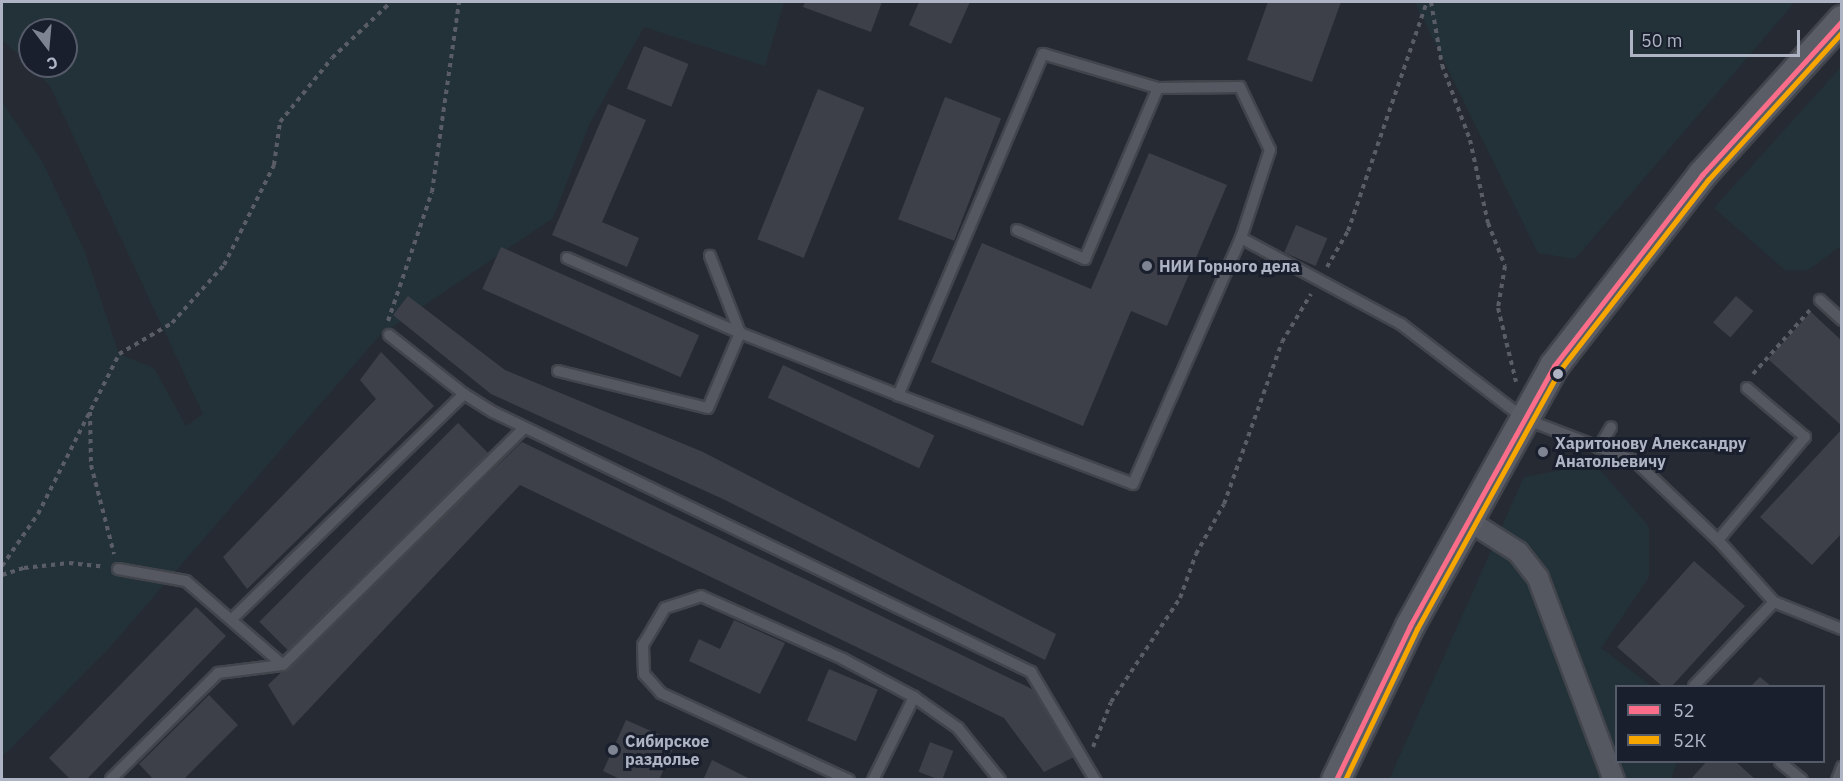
<!DOCTYPE html>
<meta charset="utf-8">
<style>
body{margin:0}
#map{position:relative;width:1843px;height:781px;overflow:hidden;background:#262a33;font-family:"IBM Plex Sans",sans-serif}
div>[style]{position:absolute}
[style*='--x']{left:calc(var(--x)*1px);top:calc(var(--y)*1px);width:calc(var(--w)*1px);rotate:calc(var(--a)*1deg)}
.green>*{inset:0;background:#233238}
.building>*{inset:0;background:#3e4049;transform-origin:0 0}
.path>*{height:4px;margin-top:-2px;transform-origin:0;background:repeating-linear-gradient(90deg,#5a5d65 0 4.5px,transparent 0 9px)}
.roads{filter:drop-shadow(2px 0 #42454c) drop-shadow(-2px 0 #42454c) drop-shadow(0 2px #42454c) drop-shadow(0 -2px #42454c)}
.lane>*{height:10px;margin:-5px;padding:0 5px;transform-origin:5px;border-radius:5px;background:#565861}
.street>*{height:20px;margin:-10px;padding:0 10px;transform-origin:10px;border-radius:10px;background:#565861}
.secondary>*{height:28px;margin:-14px;padding:0 14px;transform-origin:14px;border-radius:14px;background:#5a5d66}
.bus-1>*{height:4.5px;margin:-2.25px;padding:0 2.25px;transform-origin:2.25px;border-radius:2.25px;background:#fb6d88}
.bus-2>*{height:4.5px;margin:-2.25px;padding:0 2.25px;transform-origin:2.25px;border-radius:2.25px;background:#f7a600}
.dots>*{width:16px;height:16px;translate:-50% -50%;box-sizing:border-box;border:3px solid #1a1f2d;border-radius:50%}
span{translate:-50% -50%;white-space:nowrap;text-align:center;line-height:1.15;-webkit-text-stroke:6px #1a1f2d;paint-order:stroke}
.poi-label{font-size:16px;color:#afb4c5;font-weight:700}
.left{translate:0 -50%;text-align:left}
.frame{position:absolute;inset:0;border:3px solid #afb4c5;pointer-events:none}
.legend{position:absolute;left:1615px;top:685px;width:210px;height:78px;box-sizing:border-box;background:#1a1f2d;border:2px solid #565b6a;margin:0;padding:8px 10px;list-style:none;font-size:18px;color:#afb4c5}
.legend li{display:flex;align-items:center;gap:12px;height:30px}
.legend b{width:30px;border:2px solid #565b6a}
.north{position:absolute;left:18px;top:18px;width:60px;height:60px;box-sizing:border-box;background:#1a1f2d;border:2px solid #565b6a;border-radius:50%;rotate:164deg;font-size:16px;font-weight:700;line-height:24px;text-align:center;color:#afb4c5}
.north::after{content:'';display:block;margin:auto;width:21px;height:27px;background:#7f8492;clip-path:polygon(50% 0,100% 100%,50% 72%,0 100%)}
.scale{position:absolute;left:1630px;top:30px;width:170px;height:27px;box-sizing:border-box;border:3px solid #afb4c5;border-top:0;padding-left:8px;font-size:18px;line-height:21px;white-space:nowrap;color:#afb4c5;-webkit-text-stroke:4px #1a1f2d;paint-order:stroke}
</style>
<div id="map">
<div class="green">
<div style="clip-path:polygon(2px 2px,784px 2px,765px 66px,644px 27px,589px 125px,553px 218px,379px 336px,110px 647px,2px 757px,2px 102px,42px 161px,85px 252px,119px 354px,154px 368px,186px 426px,203px 414px,50px 86px,31px 66px,66px 66px,66px 30px,30px 30px,30px 65px,2px 40px)"></div>
<div style="clip-path:polygon(1415px 2px,1795px 2px,1575px 259px,1538px 253px)"></div>
<div style="clip-path:polygon(1841px 67px,1841px 246px,1808px 270px,1786px 271px,1714px 208px)"></div>
<div style="clip-path:polygon(1595px 464px,1649px 527px,1649px 577px,1601px 648px,1651px 686px,1616px 686px,1616px 762px,1677px 762px,1671px 779px,1389px 780px,1524px 477px)"></div>
</div>
<div class="building">
<div style="clip-path:polygon(805px 2px,882px 2px,871px 32px,803px 7px)"></div>
<div style="clip-path:polygon(919px 2px,970px 2px,951px 44px,909px 25px)"></div>
<div style="clip-path:polygon(1268px 2px,1341px 2px,1312px 82px,1247px 60px)"></div>
<div style="left:644px;top:46px;width:48px;height:46px;rotate:22deg"></div>
<div style="left:818px;top:89px;width:50px;height:162px;rotate:22deg"></div>
<div style="left:945px;top:97px;width:60px;height:131px;rotate:21deg"></div>
<div style="clip-path:polygon(608px 104px,646px 120px,602px 222px,639px 238px,627px 267px,552px 235px)"></div>
<div style="clip-path:polygon(1149px 153px,1227px 185px,1167px 326px,1131px 311px,1083px 426px,931px 362px,982px 243px,1091px 289px)"></div>
<div style="left:1296px;top:225px;width:34px;height:30px;rotate:23deg"></div>
<div style="left:501px;top:247px;width:217px;height:46px;rotate:24deg"></div>
<div style="clip-path:polygon(408px 296px,505px 370px,703px 452px,1056px 634px,1045px 660px,723px 499px,491px 394px,393px 315px)"></div>
<div style="left:1736px;top:296px;width:23px;height:35px;rotate:41deg"></div>
<div style="clip-path:polygon(1811px 312px,1842px 341px,1842px 426px,1768px 359px)"></div>
<div style="clip-path:polygon(381px 352px,434px 406px,247px 589px,223px 557px,376px 399px,360px 380px)"></div>
<div style="left:783px;top:365px;width:167px;height:36px;rotate:25deg"></div>
<div style="left:458px;top:423px;width:45px;height:281px;rotate:45deg"></div>
<div style="clip-path:polygon(1842px 429px,1842px 533px,1812px 565px,1760px 517px)"></div>
<div style="clip-path:polygon(522px 442px,1036px 691px,1074px 757px,1044px 772px,1004px 718px,520px 485px,293px 726px,268px 685px)"></div>
<div style="clip-path:polygon(1694px 561px,1745px 606px,1672px 686px,1662px 686px,1617px 647px)"></div>
<div style="clip-path:polygon(196px 607px,226px 636px,86px 780px,71px 780px,49px 758px)"></div>
<div style="clip-path:polygon(734px 620px,785px 643px,760px 694px,689px 661px,699px 639px,720px 649px)"></div>
<div style="left:829px;top:669px;width:53px;height:56px;rotate:23deg"></div>
<div style="clip-path:polygon(1760px 677px,1771px 686px,1751px 686px)"></div>
<div style="clip-path:polygon(209px 695px,238px 725px,183px 780px,154px 780px,139px 764px)"></div>
<div style="clip-path:polygon(626px 720px,676px 742px,659px 780px,622px 780px,603px 771px)"></div>
<div style="left:930px;top:742px;width:25px;height:32px;rotate:21deg"></div>
<div style="clip-path:polygon(712px 760px,752px 780px,703px 780px)"></div>
<div style="clip-path:polygon(1706px 762px,1736px 762px,1756px 780px,1690px 780px)"></div>
</div>
<div class="path">
<div style="--x:1431;--y:2;--w:64;--a:80.1"></div>
<div style="--x:1442;--y:65;--w:80;--a:69.5"></div>
<div style="--x:1470;--y:140;--w:85;--a:77.8"></div>
<div style="--x:1488;--y:223;--w:46;--a:68.4"></div>
<div style="--x:1505;--y:266;--w:43;--a:99.5"></div>
<div style="--x:1498;--y:308;--w:76;--a:76.3"></div>
<div style="--x:1327;--y:267;--w:42;--a:-59.7"></div>
<div style="--x:1348;--y:231;--w:242;--a:-71"></div>
<div style="--x:388;--y:321;--w:136;--a:-71.2"></div>
<div style="--x:432;--y:192;--w:192;--a:-81.9"></div>
<div style="--x:1753;--y:374;--w:86;--a:-48.3"></div>
<div style="--x:90;--y:412;--w:53;--a:88.9"></div>
<div style="--x:91;--y:465;--w:92;--a:75.5"></div>
<div style="--x:2;--y:566;--w:63;--a:-55.3"></div>
<div style="--x:38;--y:514;--w:179;--a:-63.1"></div>
<div style="--x:119;--y:354;--w:61;--a:-30.3"></div>
<div style="--x:172;--y:323;--w:78;--a:-48.1"></div>
<div style="--x:224;--y:265;--w:112;--a:-63.4"></div>
<div style="--x:274;--y:165;--w:43;--a:-82.1"></div>
<div style="--x:280;--y:122;--w:82;--a:-50.9"></div>
<div style="--x:332;--y:58;--w:81;--a:-43.5"></div>
<div style="--x:2;--y:575;--w:23;--a:-18"></div>
<div style="--x:24;--y:568;--w:45;--a:-6.3"></div>
<div style="--x:69;--y:563;--w:36;--a:6"></div>
<div style="--x:1093;--y:747;--w:48;--a:-68.2"></div>
<div style="--x:1111;--y:702;--w:125;--a:-56.4"></div>
<div style="--x:1180;--y:598;--w:47;--a:-70"></div>
<div style="--x:1196;--y:554;--w:57;--a:-60.8"></div>
<div style="--x:1224;--y:504;--w:172;--a:-70.3"></div>
<div style="--x:1282;--y:342;--w:56;--a:-58.9"></div>
</div>
<div class="roads">
<div class="lane">
<div style="--x:1017;--y:230;--w:74;--a:23.1"></div>
<div style="--x:1085;--y:259;--w:186;--a:-66.9"></div>
<div style="--x:1241;--y:238;--w:93;--a:-71.8"></div>
<div style="--x:1270;--y:150;--w:70;--a:-115.5"></div>
<div style="--x:1240;--y:87;--w:82;--a:179.3"></div>
<div style="--x:1158;--y:88;--w:120;--a:-163.5"></div>
<div style="--x:1043;--y:54;--w:371;--a:113"></div>
<div style="--x:898;--y:395;--w:251;--a:20.7"></div>
<div style="--x:1133;--y:484;--w:269;--a:-66.3"></div>
<div style="--x:1241;--y:238;--w:182;--a:28.3"></div>
<div style="--x:1401;--y:324;--w:156;--a:37.5"></div>
<div style="--x:1525;--y:419;--w:118;--a:20.9"></div>
<div style="--x:1635;--y:461;--w:115;--a:43.6"></div>
<div style="--x:1718;--y:540;--w:84;--a:47.9"></div>
<div style="--x:1774;--y:602;--w:73;--a:21.7"></div>
<div style="--x:567;--y:258;--w:189;--a:23.4"></div>
<div style="--x:740;--y:333;--w:83;--a:-111.3"></div>
<div style="--x:1820;--y:300;--w:30;--a:42"></div>
<div style="--x:389;--y:335;--w:95;--a:38.2"></div>
<div style="--x:558;--y:371;--w:154;--a:13.9"></div>
<div style="--x:708;--y:408;--w:82;--a:-66.9"></div>
<div style="--x:740;--y:333;--w:170;--a:21.4"></div>
<div style="--x:1599;--y:448;--w:24;--a:-60"></div>
<div style="--x:1718;--y:540;--w:135;--a:-49.8"></div>
<div style="--x:1805;--y:437;--w:76;--a:-139.8"></div>
<div style="--x:118;--y:569;--w:69;--a:10"></div>
<div style="--x:186;--y:581;--w:128;--a:40.9"></div>
<div style="--x:233;--y:618;--w:322;--a:-44.1"></div>
<div style="--x:464;--y:394;--w:34;--a:32"></div>
<div style="--x:493;--y:412;--w:598;--a:25.79"></div>
<div style="--x:1031;--y:672;--w:126;--a:59.3"></div>
<div style="--x:1694;--y:686;--w:116;--a:-46.4"></div>
<div style="--x:1780;--y:762;--w:28;--a:39"></div>
<div style="--x:111;--y:779;--w:151;--a:-44.7"></div>
<div style="--x:218;--y:673;--w:65;--a:-7"></div>
<div style="--x:283;--y:665;--w:339;--a:-44.5"></div>
<div style="--x:849;--y:780;--w:207;--a:-155.2"></div>
<div style="--x:661;--y:693;--w:25;--a:-132"></div>
<div style="--x:644;--y:674;--w:29;--a:-92"></div>
<div style="--x:643;--y:645;--w:43;--a:-59.3"></div>
<div style="--x:665;--y:608;--w:38;--a:-18"></div>
<div style="--x:701;--y:596;--w:155;--a:23.9"></div>
<div style="--x:843;--y:659;--w:81;--a:28.2"></div>
<div style="--x:914;--y:697;--w:54;--a:35.2"></div>
<div style="--x:958;--y:728;--w:67;--a:51.1"></div>
<div style="--x:873;--y:780;--w:93;--a:-63.7"></div>
<div style="--x:1837;--y:780;--w:14;--a:-69"></div>
</div>
<div class="street">
<div style="--x:1469;--y:521;--w:58;--a:32.3"></div>
<div style="--x:1518;--y:552;--w:33;--a:52"></div>
<div style="--x:1538;--y:578;--w:216;--a:69.4"></div>
</div>
<div class="secondary">
<div style="--x:1336;--y:780;--w:171;--a:-64.3"></div>
<div style="--x:1410;--y:626;--w:297;--a:-61"></div>
<div style="--x:1554;--y:366;--w:242;--a:-52.2"></div>
<div style="--x:1702;--y:175;--w:209;--a:-47.9"></div>
</div>
</div>
<div class="bus-1">
<div style="--x:1336;--y:780;--w:171;--a:-64.3"></div>
<div style="--x:1410;--y:626;--w:297;--a:-61"></div>
<div style="--x:1554;--y:366;--w:242;--a:-52.2"></div>
<div style="--x:1702;--y:175;--w:208;--a:-47.7"></div>
</div>
<div class="bus-2">
<div style="--x:1345;--y:780;--w:167;--a:-64.5"></div>
<div style="--x:1417;--y:629;--w:296;--a:-61.1"></div>
<div style="--x:1560;--y:370;--w:241;--a:-52.1"></div>
<div style="--x:1708;--y:180;--w:200;--a:-47.8"></div>
</div>
<div class="dots">
<div style="left:1147px;top:266px;background:#7f8492"></div>
<div style="left:1558px;top:374px;background:#afb4c5"></div>
<div style="left:1543px;top:452px;background:#7f8492"></div>
<div style="left:613px;top:750px;background:#7f8492"></div>
</div>
<div class="poi-label">
<span class="left" style="left:1159px;top:266px">НИИ Горного дела</span>
<span class="left" style="left:1555px;top:452px">Харитонову Александру<br>Анатольевичу</span>
<span class="left" style="left:625px;top:750px">Сибирское<br>раздолье</span>
</div>
<div class="frame"></div>
<ul class="legend">
<li><b style="height:8px;background:#fb6d88"></b>52</li>
<li><b style="height:8px;background:#f7a600"></b>52К</li>
</ul>
<div class="north">С</div>
<div class="scale">50 m</div>
</div>
